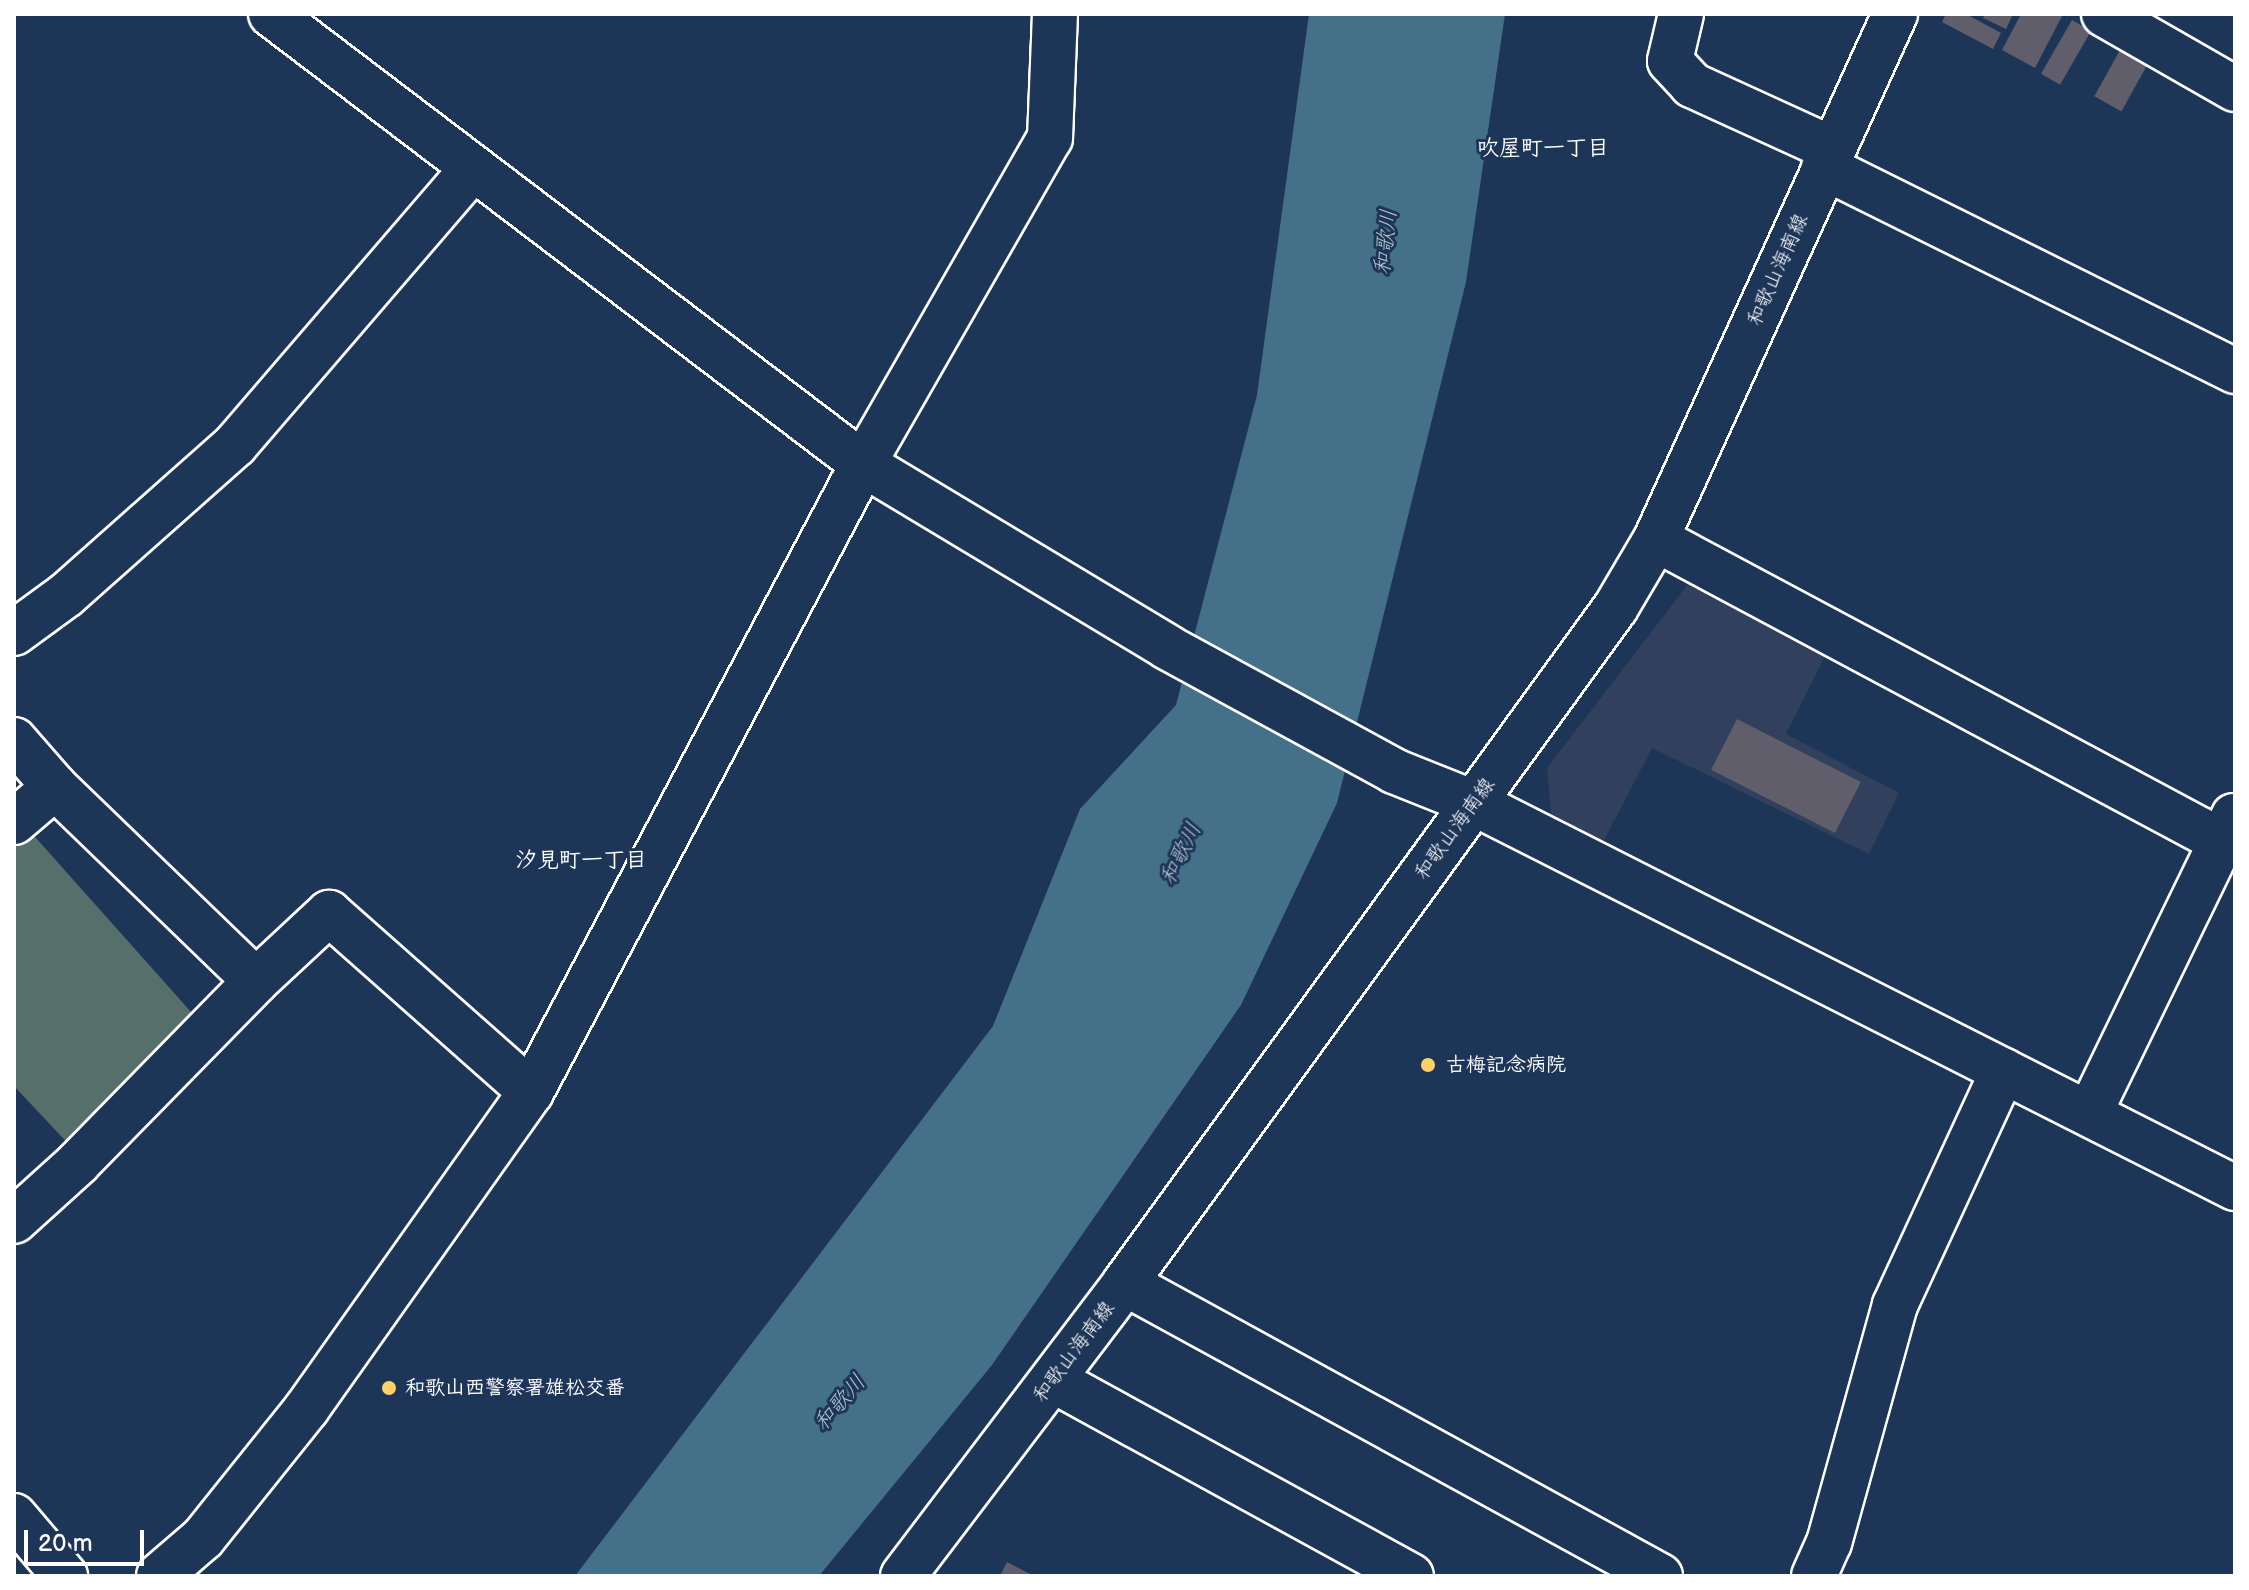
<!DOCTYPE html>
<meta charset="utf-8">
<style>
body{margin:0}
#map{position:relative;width:2249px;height:1590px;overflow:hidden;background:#1d3557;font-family:"Balsamiq Sans","Klee One",sans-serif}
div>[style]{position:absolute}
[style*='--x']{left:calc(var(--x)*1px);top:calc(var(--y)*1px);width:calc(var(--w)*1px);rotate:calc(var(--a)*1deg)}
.built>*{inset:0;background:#31415d}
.green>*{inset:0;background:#576f6b}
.water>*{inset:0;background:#44708a}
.building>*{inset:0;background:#605e6b;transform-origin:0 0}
.roads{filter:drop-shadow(2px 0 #fff) drop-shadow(-2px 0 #fff) drop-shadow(0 2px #fff) drop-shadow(0 -2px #fff)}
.minor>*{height:44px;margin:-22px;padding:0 22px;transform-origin:22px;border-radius:22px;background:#1d3557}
.major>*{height:44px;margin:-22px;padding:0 22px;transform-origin:22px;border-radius:22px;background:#1d3557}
.dots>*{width:22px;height:22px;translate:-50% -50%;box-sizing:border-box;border:4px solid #1d3557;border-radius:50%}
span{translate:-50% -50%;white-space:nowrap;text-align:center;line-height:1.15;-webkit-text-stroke:6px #1d3557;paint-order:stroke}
.street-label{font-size:20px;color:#fff}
.poi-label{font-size:20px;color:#fff;font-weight:700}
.left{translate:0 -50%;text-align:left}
.neighbourhood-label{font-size:22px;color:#fff;font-weight:700}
.water-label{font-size:22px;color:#b4c6d0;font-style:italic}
.frame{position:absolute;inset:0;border:16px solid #fff;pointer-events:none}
.scale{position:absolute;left:24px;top:1530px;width:120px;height:36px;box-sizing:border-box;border:4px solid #fff;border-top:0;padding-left:10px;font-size:24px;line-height:28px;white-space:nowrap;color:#fff;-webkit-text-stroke:6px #1d3557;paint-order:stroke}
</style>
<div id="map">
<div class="built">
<div style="clip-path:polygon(1695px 575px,1829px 648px,1786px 734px,1899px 793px,1869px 854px,1652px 748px,1600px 848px,1551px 813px,1547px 768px)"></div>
</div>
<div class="green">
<div style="clip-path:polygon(28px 829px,200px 1022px,76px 1152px,14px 1086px,14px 841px)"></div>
</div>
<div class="water">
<div style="clip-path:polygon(1309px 14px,1505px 14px,1466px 282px,1337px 803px,1241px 1005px,992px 1365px,819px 1576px,575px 1576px,993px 1026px,1080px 809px,1176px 705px,1257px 395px)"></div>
</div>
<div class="building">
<div style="clip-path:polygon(1946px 14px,1966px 14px,2001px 33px,1993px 49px,1942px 22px)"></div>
<div style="clip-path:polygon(1985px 14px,2013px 14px,2006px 29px,1983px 18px)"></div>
<div style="clip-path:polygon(2021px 14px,2062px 16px,2035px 68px,2002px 50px)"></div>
<div style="left:2072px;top:20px;width:22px;height:62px;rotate:30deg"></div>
<div style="left:2120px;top:50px;width:31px;height:53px;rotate:29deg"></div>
<div style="left:1737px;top:719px;width:139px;height:57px;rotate:27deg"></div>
<div style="clip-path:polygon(1007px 1562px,1034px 1576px,1000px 1576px)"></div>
</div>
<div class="roads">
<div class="minor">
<div style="--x:271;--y:14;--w:744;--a:37.24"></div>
<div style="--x:863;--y:464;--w:355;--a:31"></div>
<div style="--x:1167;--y:647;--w:259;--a:28.6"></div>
<div style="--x:1394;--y:771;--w:86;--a:21.8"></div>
<div style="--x:1474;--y:803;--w:853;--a:26.84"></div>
<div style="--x:1681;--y:14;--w:48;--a:103.2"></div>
<div style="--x:1670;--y:61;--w:33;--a:47"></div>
<div style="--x:1692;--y:85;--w:154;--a:24.6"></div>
<div style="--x:2104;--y:14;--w:151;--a:29.8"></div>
<div style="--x:1824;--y:167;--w:459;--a:26.4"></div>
<div style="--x:1656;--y:539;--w:638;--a:28.13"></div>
<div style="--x:14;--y:633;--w:64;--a:-36.2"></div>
<div style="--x:66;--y:595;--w:226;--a:-41.6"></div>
<div style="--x:235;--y:445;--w:362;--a:-49.3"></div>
<div style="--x:14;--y:740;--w:62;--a:48.9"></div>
<div style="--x:55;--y:787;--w:279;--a:44"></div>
<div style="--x:256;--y:981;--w:255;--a:134.4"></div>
<div style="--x:78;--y:1163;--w:86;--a:137.8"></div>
<div style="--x:14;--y:822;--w:54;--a:-40.5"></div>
<div style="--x:256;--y:981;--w:100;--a:-43"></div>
<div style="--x:329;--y:913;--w:270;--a:41.5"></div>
<div style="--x:2090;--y:1112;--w:329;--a:-64.1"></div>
<div style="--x:1125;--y:1283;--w:610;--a:28.71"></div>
<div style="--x:1053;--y:1380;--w:408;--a:28.7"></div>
<div style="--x:14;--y:1516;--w:79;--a:49.6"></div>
<div style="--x:159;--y:1576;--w:58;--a:-40.8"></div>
<div style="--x:203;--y:1538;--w:166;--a:-51.3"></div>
<div style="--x:307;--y:1408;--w:387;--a:-54.7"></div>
<div style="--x:531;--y:1092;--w:710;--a:-62.14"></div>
<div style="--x:863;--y:464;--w:376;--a:-60.2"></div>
<div style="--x:1050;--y:138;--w:124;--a:-87.7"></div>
<div style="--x:1814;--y:1576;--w:36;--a:-66"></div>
<div style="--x:1829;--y:1543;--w:247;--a:-74.5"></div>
<div style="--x:1895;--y:1305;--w:258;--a:-65.2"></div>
</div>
<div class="major">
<div style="--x:903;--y:1576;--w:368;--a:-52.8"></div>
<div style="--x:1125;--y:1283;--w:835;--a:-54.01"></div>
<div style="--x:1616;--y:607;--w:79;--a:-59.5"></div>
<div style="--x:1656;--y:539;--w:577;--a:-65.52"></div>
</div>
</div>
<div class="dots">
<div style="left:1428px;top:1065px;background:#ffd166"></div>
<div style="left:389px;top:1388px;background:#ffd166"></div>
</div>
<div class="street-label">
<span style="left:1778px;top:270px;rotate:-66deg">和歌山海南線</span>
<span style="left:1455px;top:829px;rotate:-54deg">和歌山海南線</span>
<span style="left:1074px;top:1352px;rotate:-53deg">和歌山海南線</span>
</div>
<div class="poi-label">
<span class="left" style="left:1446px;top:1065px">古梅記念病院</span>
<span class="left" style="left:405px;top:1388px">和歌山西警察署雄松交番</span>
</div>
<div class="neighbourhood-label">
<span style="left:1543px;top:149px">吹屋町一丁目</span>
<span style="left:581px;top:861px">汐見町一丁目</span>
</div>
<div class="water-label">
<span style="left:1386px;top:242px;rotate:-84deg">和歌川</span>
<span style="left:1181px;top:854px;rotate:-64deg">和歌川</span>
<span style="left:840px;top:1403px;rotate:-49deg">和歌川</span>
</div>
<div class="frame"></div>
<div class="scale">20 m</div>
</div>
